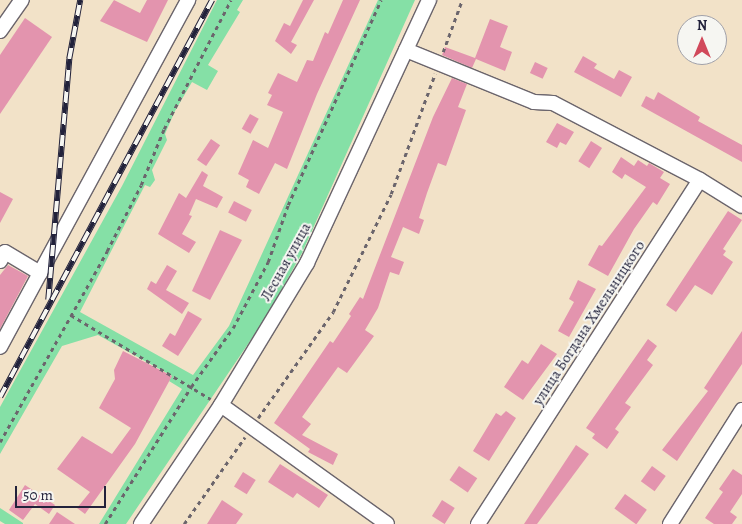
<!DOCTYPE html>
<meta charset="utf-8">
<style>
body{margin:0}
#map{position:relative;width:742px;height:524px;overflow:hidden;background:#f2e2c8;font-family:Alegreya,serif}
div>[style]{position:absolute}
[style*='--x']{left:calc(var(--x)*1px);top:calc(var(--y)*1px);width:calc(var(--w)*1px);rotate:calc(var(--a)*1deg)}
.green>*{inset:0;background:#85e0a6}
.building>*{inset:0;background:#e394ae;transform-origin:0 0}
.path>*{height:2.5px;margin-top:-1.25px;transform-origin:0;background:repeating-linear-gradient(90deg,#6b656c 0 4px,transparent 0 8px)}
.roads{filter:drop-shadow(1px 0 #6b656c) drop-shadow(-1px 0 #6b656c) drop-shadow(0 1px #6b656c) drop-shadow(0 -1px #6b656c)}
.minor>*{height:14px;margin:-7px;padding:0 7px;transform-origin:7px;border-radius:7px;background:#fff}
.rail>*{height:5.5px;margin-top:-2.75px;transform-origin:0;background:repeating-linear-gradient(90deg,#f6f6f2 0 11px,#22223b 0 22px);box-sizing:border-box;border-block:1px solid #22223b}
span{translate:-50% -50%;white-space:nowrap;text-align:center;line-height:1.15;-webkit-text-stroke:4px #f6f6f2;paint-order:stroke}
.street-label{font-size:15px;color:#22223b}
.north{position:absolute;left:677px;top:15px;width:50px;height:50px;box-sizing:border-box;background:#f6f6f2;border:1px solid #a1a1a9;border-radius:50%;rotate:0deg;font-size:14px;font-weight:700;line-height:20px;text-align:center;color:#22223b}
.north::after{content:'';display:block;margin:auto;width:18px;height:22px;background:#d1495b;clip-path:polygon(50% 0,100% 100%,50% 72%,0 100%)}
.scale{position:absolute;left:15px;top:486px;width:91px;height:22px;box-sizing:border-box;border:2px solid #22223b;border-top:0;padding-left:6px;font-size:15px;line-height:18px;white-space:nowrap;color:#22223b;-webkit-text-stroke:4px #f6f6f2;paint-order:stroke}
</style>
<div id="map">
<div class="green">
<div style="clip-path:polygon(217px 0,243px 0,237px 10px,240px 12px,208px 65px,218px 71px,207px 90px,192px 82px,175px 111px,165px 134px,167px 140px,152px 170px,155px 180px,150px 187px,145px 185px,80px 312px,193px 375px,229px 326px,378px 0,415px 0,302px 253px,265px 319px,126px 524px,99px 524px,182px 389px,169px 381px,172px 376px,98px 335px,62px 346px,0 454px,0 407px,122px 186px)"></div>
<div style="clip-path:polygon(0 508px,23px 523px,23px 524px,5px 524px,0 521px)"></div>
</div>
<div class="building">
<div style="clip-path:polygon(114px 0,140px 13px,147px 0,168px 0,147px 42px,100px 21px)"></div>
<div style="clip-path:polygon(303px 0,314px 0,291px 42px,297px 45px,291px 54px,275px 41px,284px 23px,290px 26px)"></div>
<div style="clip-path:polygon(343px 0,360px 0,317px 94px,287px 169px,275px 163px,259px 194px,246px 187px,249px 180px,238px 174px,253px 140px,268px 148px,283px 112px,267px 105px,272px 95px,268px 93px,278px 73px,297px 82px,307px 60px,313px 61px,325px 32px,328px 34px)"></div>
<div style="clip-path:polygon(25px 18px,52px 37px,0 114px,0 55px)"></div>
<div style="clip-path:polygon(490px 19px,508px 26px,500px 47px,512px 52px,505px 71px,476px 59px,472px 68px,442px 55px,445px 47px,475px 58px)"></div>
<div style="clip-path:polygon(583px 56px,597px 64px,594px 68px,614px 79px,619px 70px,632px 77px,621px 97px,574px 72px)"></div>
<div style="left:535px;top:62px;width:14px;height:12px;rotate:25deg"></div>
<div style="clip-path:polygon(452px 78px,467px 84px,458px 107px,466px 110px,446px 166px,438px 163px,427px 193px,419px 218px,424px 220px,419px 234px,403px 227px,391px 257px,404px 262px,399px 275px,390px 272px,378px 308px,365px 330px,374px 336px,347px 373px,338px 367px,302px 417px,311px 424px,302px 435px,338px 454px,333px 465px,308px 452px,310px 449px,274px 423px,330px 341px,333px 343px,351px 316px,349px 314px,360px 297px,363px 299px,433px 117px)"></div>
<div style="clip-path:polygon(658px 92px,700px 117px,698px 121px,742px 145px,742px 162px,641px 106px,646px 96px,654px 100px)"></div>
<div style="left:250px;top:114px;width:10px;height:17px;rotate:29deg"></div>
<div style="clip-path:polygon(557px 123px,574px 132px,566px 145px,560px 142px,557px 148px,546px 142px)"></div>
<div style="left:211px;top:139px;width:11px;height:25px;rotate:34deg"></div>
<div style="left:591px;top:141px;width:13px;height:24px;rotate:32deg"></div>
<div style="clip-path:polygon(621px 157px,634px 166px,638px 160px,647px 166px,649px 163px,664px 172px,660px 178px,670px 184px,657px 205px,653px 202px,634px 229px,608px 276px,588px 265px,599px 245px,602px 246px,646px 187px,625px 174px,622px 179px,612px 172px)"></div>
<div style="clip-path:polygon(202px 171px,208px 175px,203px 186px,223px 197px,217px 208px,196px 199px,189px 215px,192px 216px,182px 234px,196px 242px,189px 253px,158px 234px,179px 193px,186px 198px)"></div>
<div style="clip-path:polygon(0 192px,13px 199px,0 223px)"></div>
<div style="left:234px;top:201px;width:20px;height:13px;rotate:27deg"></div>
<div style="clip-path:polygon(728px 211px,742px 220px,723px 249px,726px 251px,723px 255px,733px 262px,712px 295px,695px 285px,676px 312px,666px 305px)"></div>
<div style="clip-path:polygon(220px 230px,242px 240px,210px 300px,192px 291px)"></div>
<div style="clip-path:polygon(8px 265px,28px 276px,0 329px,0 275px)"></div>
<div style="clip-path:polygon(167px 265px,177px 271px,166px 290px,189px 303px,182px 314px,147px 289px,151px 281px,156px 284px)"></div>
<div style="clip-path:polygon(578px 280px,596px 289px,569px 337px,558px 331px,574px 302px,569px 299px)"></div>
<div style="clip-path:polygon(188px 311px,202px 319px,178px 356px,162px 346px,170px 333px,175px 336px)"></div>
<div style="clip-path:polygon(742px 331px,742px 364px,677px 461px,662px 450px,708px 391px,704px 388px)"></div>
<div style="clip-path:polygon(648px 339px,657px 346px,647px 360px,653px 365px,625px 403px,631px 407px,615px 429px,619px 432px,607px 449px,592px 438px,595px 434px,586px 428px)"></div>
<div style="clip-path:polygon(541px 344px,557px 354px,523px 400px,504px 387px,522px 360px,528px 364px)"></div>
<div style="clip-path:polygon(123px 351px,172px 376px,135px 444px,85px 514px,77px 508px,90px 492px,57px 469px,82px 436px,112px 454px,131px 428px,99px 408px,115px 379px,114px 370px)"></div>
<div style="clip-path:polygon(506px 411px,516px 418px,489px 461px,473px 451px,496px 413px,501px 416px)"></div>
<div style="clip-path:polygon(576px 445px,589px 454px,537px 524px,524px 524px)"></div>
<div style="clip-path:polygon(280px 464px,328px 495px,319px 508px,297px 493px,293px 498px,268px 482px)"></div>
<div style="left:459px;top:466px;width:22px;height:17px;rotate:34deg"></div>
<div style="left:652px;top:466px;width:17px;height:19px;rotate:36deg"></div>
<div style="clip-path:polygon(733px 469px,742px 475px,742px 494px,730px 512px,737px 517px,732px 524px,714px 524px,705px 518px,723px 492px,719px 489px)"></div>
<div style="left:243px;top:472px;width:15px;height:17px;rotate:32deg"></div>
<div style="clip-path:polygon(25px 485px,55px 505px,49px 514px,35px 504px,23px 520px,9px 510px)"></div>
<div style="left:625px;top:494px;width:27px;height:18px;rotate:36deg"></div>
<div style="clip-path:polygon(222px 500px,243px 514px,236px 524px,207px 524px)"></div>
<div style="left:442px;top:500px;width:15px;height:19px;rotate:32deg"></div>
<div style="clip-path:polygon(57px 512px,75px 524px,49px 524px)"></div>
</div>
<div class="path">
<div style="--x:443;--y:52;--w:55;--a:-69.9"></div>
<div style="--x:71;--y:315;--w:163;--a:31"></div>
<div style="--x:258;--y:418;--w:130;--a:-54.7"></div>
<div style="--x:333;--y:312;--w:131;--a:-63.8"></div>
<div style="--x:391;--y:194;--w:128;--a:-69.9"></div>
<div style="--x:0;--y:442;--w:219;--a:-60.7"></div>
<div style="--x:107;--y:251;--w:74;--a:-62.7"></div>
<div style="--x:141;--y:185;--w:61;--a:-67.7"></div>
<div style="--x:164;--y:129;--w:145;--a:-62.6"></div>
<div style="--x:105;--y:524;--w:162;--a:-57.9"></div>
<div style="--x:191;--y:387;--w:72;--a:-54.6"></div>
<div style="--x:233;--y:328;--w:75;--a:-62.1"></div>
<div style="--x:268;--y:262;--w:60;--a:-70.7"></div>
<div style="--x:288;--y:205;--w:225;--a:-65.6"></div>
<div style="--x:184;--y:524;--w:106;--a:-55"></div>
</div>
<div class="roads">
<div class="minor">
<div style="--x:0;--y:31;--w:38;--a:-55"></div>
<div style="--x:406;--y:50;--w:138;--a:22.1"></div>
<div style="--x:534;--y:102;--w:19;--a:3"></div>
<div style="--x:553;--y:103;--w:166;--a:27.6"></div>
<div style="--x:0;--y:261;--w:10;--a:-61"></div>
<div style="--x:5;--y:252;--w:41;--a:31"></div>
<div style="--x:40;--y:273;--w:84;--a:118.4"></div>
<div style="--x:40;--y:273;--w:311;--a:-61.5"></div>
<div style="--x:221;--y:405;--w:204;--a:35.6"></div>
<div style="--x:141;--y:524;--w:143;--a:-56.1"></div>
<div style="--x:221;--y:405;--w:166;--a:-58.8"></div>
<div style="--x:307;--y:263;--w:290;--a:-65.1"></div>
<div style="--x:478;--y:524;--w:409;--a:-57.2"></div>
<div style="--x:700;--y:180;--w:49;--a:31.8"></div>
<div style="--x:670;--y:524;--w:135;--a:-57.7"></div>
</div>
</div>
<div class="rail">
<div style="--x:48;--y:300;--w:242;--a:-85"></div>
<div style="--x:69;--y:59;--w:60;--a:-79.4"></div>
<div style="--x:0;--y:397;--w:450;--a:-61.9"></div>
</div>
<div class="street-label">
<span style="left:286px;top:262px;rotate:-61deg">Лесная улица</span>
<span style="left:589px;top:323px;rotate:-57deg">улица Богдана Хмельницкого</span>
</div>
<div class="north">N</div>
<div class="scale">50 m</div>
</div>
